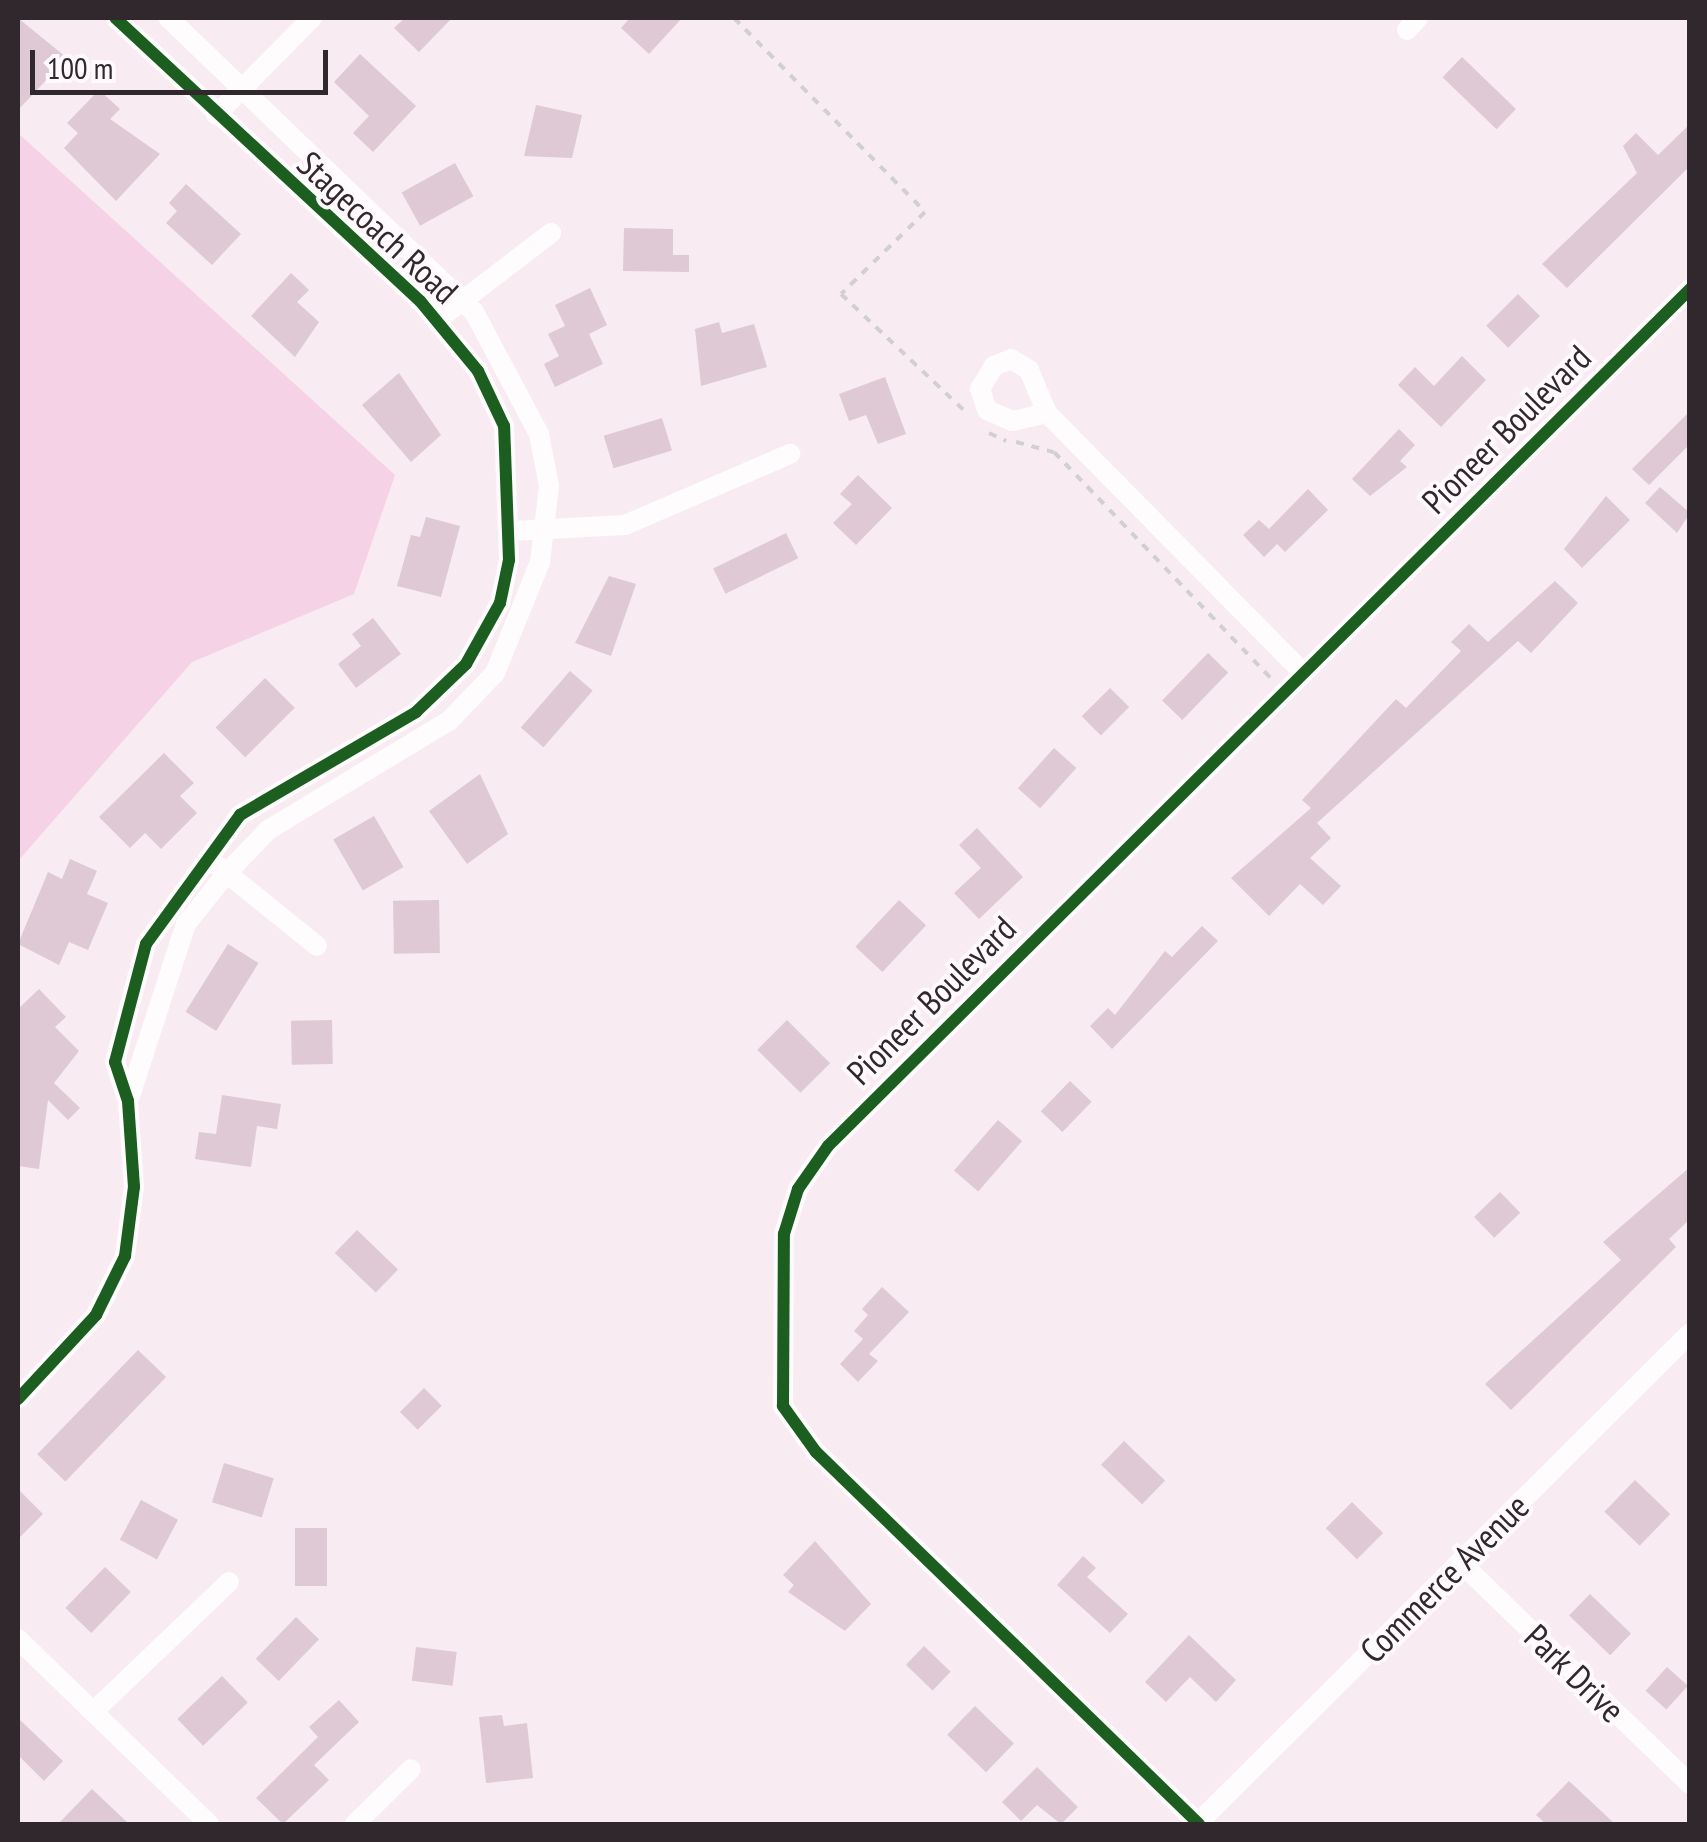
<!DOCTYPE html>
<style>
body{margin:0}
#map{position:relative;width:1707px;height:1842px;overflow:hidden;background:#f8ebf2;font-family:"PT Sans Narrow",sans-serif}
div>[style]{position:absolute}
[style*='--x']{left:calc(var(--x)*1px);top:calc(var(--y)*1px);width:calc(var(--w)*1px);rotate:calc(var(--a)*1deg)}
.green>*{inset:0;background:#f6d2e6}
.building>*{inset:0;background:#dec9d5;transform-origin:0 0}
.path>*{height:4px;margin-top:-2px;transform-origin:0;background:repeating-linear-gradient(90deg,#d2cfd1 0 8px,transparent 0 16px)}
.minor>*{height:20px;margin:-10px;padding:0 10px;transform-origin:10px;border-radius:10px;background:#fefcfd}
.cycleway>*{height:12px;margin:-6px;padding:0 6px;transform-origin:6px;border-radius:6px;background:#1b5e20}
span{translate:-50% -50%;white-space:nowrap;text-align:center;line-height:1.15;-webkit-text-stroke:8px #fef9fc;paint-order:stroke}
.street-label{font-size:35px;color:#30282c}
.frame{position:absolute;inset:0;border:20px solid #30282c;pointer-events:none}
.scale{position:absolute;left:30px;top:50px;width:298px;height:45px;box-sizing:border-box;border:5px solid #30282c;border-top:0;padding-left:12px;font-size:30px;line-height:35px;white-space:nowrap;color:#30282c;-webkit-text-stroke:8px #fef9fc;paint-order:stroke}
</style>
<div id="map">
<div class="green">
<div style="clip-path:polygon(18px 133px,395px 475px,354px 594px,192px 662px,18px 861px)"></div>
</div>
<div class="building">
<div style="clip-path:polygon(18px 18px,67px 58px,18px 110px)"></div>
<div style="clip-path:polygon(405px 18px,452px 18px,419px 52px,394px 28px)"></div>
<div style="clip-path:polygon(630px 18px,682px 18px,649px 54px,621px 28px)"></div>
<div style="clip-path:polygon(360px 54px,416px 106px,373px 152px,353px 133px,369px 116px,334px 82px)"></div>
<div style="left:1462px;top:57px;width:75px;height:28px;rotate:44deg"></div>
<div style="clip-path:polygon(99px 90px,120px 109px,110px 119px,160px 154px,116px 201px,64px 148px,78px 133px,67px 123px)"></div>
<div style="clip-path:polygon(536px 105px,582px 115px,572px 158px,524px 156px)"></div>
<div style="clip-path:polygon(1690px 124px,1690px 166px,1567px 288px,1542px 264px,1637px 173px,1623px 146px,1636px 133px,1658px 155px)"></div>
<div style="left:455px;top:163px;width:38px;height:61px;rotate:61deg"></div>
<div style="clip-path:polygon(186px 184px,241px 234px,212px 265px,166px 223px,177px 211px,169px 203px)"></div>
<div style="clip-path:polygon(624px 228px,673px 229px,673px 255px,689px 255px,689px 272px,623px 271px)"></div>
<div style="clip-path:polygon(291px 273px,309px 290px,297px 302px,319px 322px,295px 357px,251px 316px)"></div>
<div style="clip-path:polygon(590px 288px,607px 325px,589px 334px,603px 364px,555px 387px,544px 364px,559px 356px,548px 334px,565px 326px,555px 305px)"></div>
<div style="left:1518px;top:294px;width:31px;height:45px;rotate:45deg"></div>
<div style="clip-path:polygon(719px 322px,722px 333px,754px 324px,767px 367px,701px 386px,695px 329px)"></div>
<div style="clip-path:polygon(1462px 356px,1486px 380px,1441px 427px,1398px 385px,1415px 367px,1434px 386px)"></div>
<div style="clip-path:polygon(399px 373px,441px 435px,411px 462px,362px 405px)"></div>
<div style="clip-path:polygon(885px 377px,906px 434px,878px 444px,866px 415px,849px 421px,839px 394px)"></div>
<div style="clip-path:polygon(1690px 411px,1690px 444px,1649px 485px,1632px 469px)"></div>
<div style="left:662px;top:418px;width:34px;height:61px;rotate:73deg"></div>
<div style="clip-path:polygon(1399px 429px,1415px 445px,1400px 461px,1407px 467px,1370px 496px,1352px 479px)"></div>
<div style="clip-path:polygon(858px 475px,892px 508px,856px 545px,833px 523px,852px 504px,840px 494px)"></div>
<div style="clip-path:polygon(1660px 487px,1690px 513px,1677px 533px,1645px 503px)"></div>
<div style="clip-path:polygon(1308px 489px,1328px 510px,1285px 552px,1277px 544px,1264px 557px,1243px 535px,1259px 520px,1269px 529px)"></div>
<div style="clip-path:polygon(1606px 496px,1630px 520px,1582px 568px,1564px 549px)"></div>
<div style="clip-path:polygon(426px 517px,460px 526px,441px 597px,397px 586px,411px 535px,420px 537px)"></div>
<div style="left:786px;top:533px;width:28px;height:81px;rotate:64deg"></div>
<div style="clip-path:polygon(609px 576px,636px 584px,611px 656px,575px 643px)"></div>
<div style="clip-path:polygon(1555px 581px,1578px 603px,1531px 653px,1518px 641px,1317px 823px,1331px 838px,1310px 858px,1341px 886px,1323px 905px,1300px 884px,1269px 916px,1231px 878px,1311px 808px,1302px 800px,1396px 699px,1406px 708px,1461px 651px,1451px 642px,1469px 624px,1488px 642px)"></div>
<div style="clip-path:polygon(373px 618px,401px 654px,356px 688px,338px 664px,361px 646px,352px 634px)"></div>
<div style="left:1208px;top:653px;width:28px;height:66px;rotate:44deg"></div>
<div style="left:570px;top:671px;width:30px;height:75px;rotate:41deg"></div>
<div style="left:265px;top:678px;width:42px;height:70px;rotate:45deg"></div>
<div style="left:1110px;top:688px;width:27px;height:40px;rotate:45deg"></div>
<div style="left:1054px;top:748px;width:30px;height:54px;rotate:42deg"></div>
<div style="clip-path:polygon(164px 753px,194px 783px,180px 796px,197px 813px,161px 849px,145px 833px,130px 848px,99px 817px)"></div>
<div style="clip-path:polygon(480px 774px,508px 834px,467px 864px,429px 811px)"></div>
<div style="left:374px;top:816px;width:59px;height:47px;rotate:60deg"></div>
<div style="clip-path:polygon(977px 828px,1023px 877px,979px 919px,954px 893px,981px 868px,959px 845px)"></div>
<div style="clip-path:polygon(70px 859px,97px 871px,87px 894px,108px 903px,88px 950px,69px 942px,59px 965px,18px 944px,48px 872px,62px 879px)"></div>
<div style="left:439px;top:900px;width:53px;height:46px;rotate:89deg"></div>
<div style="left:899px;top:900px;width:37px;height:64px;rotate:43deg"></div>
<div style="clip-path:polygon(1202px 926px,1218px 941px,1112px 1049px,1090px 1026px,1108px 1008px,1115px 1015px,1165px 951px,1172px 957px)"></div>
<div style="left:228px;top:944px;width:36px;height:80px;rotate:32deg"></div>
<div style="clip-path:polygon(39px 989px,66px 1017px,55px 1027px,79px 1051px,54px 1083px,80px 1108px,68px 1120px,48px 1100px,39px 1169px,18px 1166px,18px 1009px)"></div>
<div style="left:332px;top:1020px;width:44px;height:41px;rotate:89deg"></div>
<div style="left:787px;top:1020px;width:61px;height:42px;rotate:45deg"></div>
<div style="left:1070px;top:1081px;width:30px;height:42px;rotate:44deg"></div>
<div style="clip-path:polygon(222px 1095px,281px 1104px,277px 1129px,257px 1126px,251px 1167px,195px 1159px,199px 1132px,216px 1134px)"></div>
<div style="left:998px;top:1120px;width:32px;height:67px;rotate:41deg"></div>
<div style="clip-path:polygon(1690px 1167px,1690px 1219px,1669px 1239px,1676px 1247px,1511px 1410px,1485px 1384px,1621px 1260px,1603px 1242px)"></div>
<div style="left:1500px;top:1192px;width:29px;height:36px;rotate:46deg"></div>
<div style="left:357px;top:1230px;width:57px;height:32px;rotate:44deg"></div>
<div style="clip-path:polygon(882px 1287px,909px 1312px,869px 1354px,878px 1361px,858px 1382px,840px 1364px,863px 1339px,854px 1331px,868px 1315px,862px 1309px)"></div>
<div style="left:138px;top:1350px;width:39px;height:145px;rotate:44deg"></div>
<div style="left:424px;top:1388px;width:25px;height:34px;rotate:45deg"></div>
<div style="left:1124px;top:1441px;width:57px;height:33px;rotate:44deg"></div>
<div style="left:224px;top:1463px;width:52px;height:41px;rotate:17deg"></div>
<div style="left:1635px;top:1480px;width:49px;height:44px;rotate:44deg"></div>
<div style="clip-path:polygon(18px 1489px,43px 1514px,18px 1539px)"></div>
<div style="left:141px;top:1500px;width:42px;height:45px;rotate:28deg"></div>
<div style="left:1352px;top:1502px;width:44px;height:37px;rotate:45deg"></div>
<div style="left:295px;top:1528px;width:32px;height:58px"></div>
<div style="clip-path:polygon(815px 1541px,871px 1604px,845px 1631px,788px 1592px,794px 1585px,783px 1575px)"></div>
<div style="clip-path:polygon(1083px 1556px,1096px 1568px,1087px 1577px,1128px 1614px,1110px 1633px,1057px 1585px)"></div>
<div style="left:105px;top:1567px;width:36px;height:57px;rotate:44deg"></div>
<div style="left:1590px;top:1594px;width:57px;height:30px;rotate:44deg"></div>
<div style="left:296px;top:1617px;width:32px;height:58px;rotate:44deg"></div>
<div style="clip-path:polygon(1189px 1635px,1236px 1680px,1216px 1702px,1190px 1677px,1166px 1702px,1145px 1682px)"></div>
<div style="left:924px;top:1646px;width:37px;height:26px;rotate:44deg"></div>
<div style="left:416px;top:1647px;width:41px;height:34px;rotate:7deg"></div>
<div style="left:1667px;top:1667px;width:28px;height:32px;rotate:42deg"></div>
<div style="left:222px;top:1676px;width:37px;height:62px;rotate:46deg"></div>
<div style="clip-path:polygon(339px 1700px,359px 1722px,314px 1765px,329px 1780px,283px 1824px,256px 1798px,318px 1737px,309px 1727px)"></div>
<div style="left:975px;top:1706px;width:54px;height:40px;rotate:44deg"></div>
<div style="clip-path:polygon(502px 1715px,504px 1726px,527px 1723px,533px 1778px,486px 1783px,479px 1717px)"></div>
<div style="clip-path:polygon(18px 1718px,63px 1761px,44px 1781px,18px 1755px)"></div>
<div style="clip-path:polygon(1037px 1767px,1078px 1807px,1061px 1824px,1037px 1805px,1021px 1821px,1002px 1802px)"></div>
<div style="clip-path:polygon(1569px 1781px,1615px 1824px,1546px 1824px,1536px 1815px)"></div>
<div style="clip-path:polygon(92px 1789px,129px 1824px,58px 1824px)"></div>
</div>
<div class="path">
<div style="--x:734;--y:18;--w:272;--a:45.4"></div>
<div style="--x:925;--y:212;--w:117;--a:135.7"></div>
<div style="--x:841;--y:294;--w:173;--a:43.4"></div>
<div style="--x:989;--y:433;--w:19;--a:25"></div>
<div style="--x:1016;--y:442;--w:39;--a:15"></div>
<div style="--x:1054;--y:452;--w:316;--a:46.2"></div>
</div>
<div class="minor">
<div style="--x:1407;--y:30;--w:16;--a:-47"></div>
<div style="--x:216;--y:115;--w:136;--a:-45.3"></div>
<div style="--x:436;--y:321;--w:145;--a:-37.4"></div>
<div style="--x:1047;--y:413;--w:36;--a:167"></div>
<div style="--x:1012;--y:421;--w:27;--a:-156"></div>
<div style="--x:987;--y:410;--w:22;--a:-108"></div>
<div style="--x:980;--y:389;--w:27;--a:-59"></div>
<div style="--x:994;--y:366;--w:18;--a:-22"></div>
<div style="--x:1011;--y:359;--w:21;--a:31"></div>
<div style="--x:1029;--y:370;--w:47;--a:67.3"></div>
<div style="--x:1047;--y:413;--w:363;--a:45.4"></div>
<div style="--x:511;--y:531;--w:114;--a:-3"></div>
<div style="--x:625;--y:525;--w:180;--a:-23.3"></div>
<div style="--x:218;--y:866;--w:127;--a:38.9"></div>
<div style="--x:129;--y:1099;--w:184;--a:-72"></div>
<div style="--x:186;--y:924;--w:64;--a:-51.3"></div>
<div style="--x:226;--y:874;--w:61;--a:-46.3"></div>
<div style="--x:268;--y:830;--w:211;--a:-31.1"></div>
<div style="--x:449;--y:721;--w:66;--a:-46.2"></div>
<div style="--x:495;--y:673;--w:120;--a:-67.9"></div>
<div style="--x:540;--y:562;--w:77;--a:-83.2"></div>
<div style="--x:549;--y:486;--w:53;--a:-100.9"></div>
<div style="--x:539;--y:434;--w:138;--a:-118"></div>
<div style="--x:474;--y:312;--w:424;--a:-136.1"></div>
<div style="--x:18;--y:1399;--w:115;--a:-47.1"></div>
<div style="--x:96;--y:1315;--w:66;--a:-63.8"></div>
<div style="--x:125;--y:1256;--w:70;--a:-82.6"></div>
<div style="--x:134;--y:1187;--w:86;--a:-94"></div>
<div style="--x:128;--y:1101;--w:41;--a:-108.4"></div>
<div style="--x:115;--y:1062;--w:122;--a:-75.3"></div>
<div style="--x:146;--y:944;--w:160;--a:-53.9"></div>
<div style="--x:240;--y:815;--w:204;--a:-30.3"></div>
<div style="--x:416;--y:712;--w:69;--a:-43.8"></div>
<div style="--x:466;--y:664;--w:70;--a:-60.9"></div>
<div style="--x:500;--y:603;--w:44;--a:-78.2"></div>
<div style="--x:509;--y:560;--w:134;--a:-92.1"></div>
<div style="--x:504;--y:426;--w:61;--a:-115.3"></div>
<div style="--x:478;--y:371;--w:91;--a:-129.6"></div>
<div style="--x:420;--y:301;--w:416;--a:-137.1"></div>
<div style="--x:1460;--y:1562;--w:320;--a:44"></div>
<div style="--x:18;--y:1639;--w:266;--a:44.1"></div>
<div style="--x:93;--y:1712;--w:188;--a:-43.7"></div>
<div style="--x:1198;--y:1823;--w:694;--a:-44.88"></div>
<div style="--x:355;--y:1824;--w:78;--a:-44.5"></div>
<div style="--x:1199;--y:1824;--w:534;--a:-135.83"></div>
<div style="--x:816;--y:1452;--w:57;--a:-125.7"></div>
<div style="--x:783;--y:1406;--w:172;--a:-89.7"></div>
<div style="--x:784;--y:1234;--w:47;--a:-72.7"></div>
<div style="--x:798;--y:1189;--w:52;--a:-55.1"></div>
<div style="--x:828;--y:1146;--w:1216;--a:-44.83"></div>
</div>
<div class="cycleway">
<div style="--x:18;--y:1399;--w:115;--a:-47.1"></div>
<div style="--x:96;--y:1315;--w:66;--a:-63.8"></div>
<div style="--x:125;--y:1256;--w:70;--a:-82.6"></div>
<div style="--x:134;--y:1187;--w:86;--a:-94"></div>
<div style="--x:128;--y:1101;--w:41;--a:-108.4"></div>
<div style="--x:115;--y:1062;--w:122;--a:-75.3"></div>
<div style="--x:146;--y:944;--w:160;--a:-53.9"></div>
<div style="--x:240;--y:815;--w:204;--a:-30.3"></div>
<div style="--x:416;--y:712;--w:69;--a:-43.8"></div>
<div style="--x:466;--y:664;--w:70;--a:-60.9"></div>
<div style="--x:500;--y:603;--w:44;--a:-78.2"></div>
<div style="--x:509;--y:560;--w:134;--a:-92.1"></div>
<div style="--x:504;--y:426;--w:61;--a:-115.3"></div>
<div style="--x:478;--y:371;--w:91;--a:-129.6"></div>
<div style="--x:420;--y:301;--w:416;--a:-137.1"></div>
<div style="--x:1199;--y:1824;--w:534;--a:-135.83"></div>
<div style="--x:816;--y:1452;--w:57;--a:-125.7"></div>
<div style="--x:783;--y:1406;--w:172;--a:-89.7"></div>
<div style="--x:784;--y:1234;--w:47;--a:-72.7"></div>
<div style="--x:798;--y:1189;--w:52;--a:-55.1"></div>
<div style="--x:828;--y:1146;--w:1216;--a:-44.83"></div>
</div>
<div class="street-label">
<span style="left:378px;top:227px;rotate:43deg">Stagecoach Road</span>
<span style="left:1506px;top:429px;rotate:-45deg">Pioneer Boulevard</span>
<span style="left:931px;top:1000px;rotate:-45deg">Pioneer Boulevard</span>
<span style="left:1444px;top:1578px;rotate:-45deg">Commerce Avenue</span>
<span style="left:1575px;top:1673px;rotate:44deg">Park Drive</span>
</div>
<div class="frame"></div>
<div class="scale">100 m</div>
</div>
